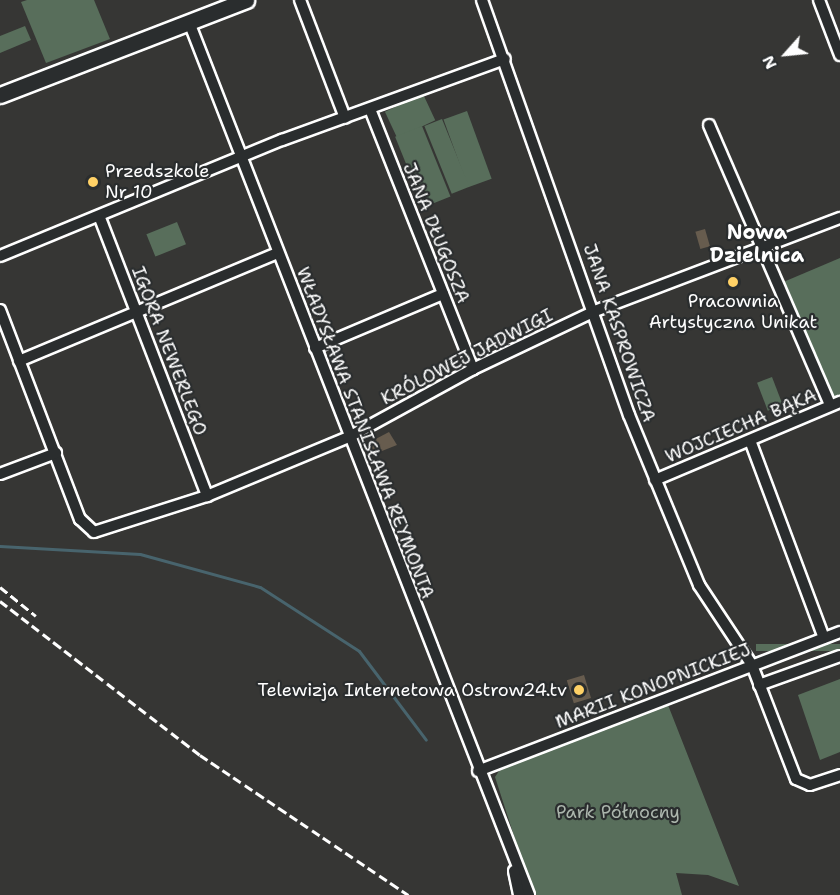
<!DOCTYPE html>
<meta charset="utf-8">
<style>
body{margin:0}
#map{position:relative;width:840px;height:895px;overflow:hidden;background:#363634;font-family:"Shantell Sans",sans-serif}
div>[style]{position:absolute}
[style*='--x']{left:calc(var(--x)*1px);top:calc(var(--y)*1px);width:calc(var(--w)*1px);rotate:calc(var(--a)*1deg)}
.green>*{inset:0;background:#586e5b;transform-origin:0 0}
.stream>*{height:3px;margin:-1.5px;padding:0 1.5px;transform-origin:1.5px;border-radius:1.5px;background:#48646d}
.building>*{inset:0;background:#675c4e;transform-origin:0 0}
.roads{filter:drop-shadow(2px 0 #fff) drop-shadow(-2px 0 #fff) drop-shadow(0 2px #fff) drop-shadow(0 -2px #fff)}
.street>*{height:10px;margin:-5px;padding:0 5px;transform-origin:5px;border-radius:5px;background:#2a2d2e}
.secondary>*{height:15px;margin:-7.5px;padding:0 7.5px;transform-origin:7.5px;border-radius:7.5px;background:#2a2d2e}
.rail>*{height:3px;margin-top:-1.5px;transform-origin:0;background:repeating-linear-gradient(90deg,#fff 0 9px,transparent 0 13.5px)}
.dots>*{width:16px;height:16px;translate:-50% -50%;box-sizing:border-box;border:3px solid #2a2d2e;border-radius:50%}
span{translate:-50% -50%;white-space:nowrap;text-align:center;line-height:1.15;-webkit-text-stroke:4.5px #2a2d2e;paint-order:stroke}
.poi-label{font-size:18px;color:#fff}
.left{translate:0 -50%;text-align:left}
.right{translate:-100% -50%;text-align:right}
.street-label{font-size:18px;color:#fff}
.park-label{font-size:18px;color:#acb6ad}
.neighbourhood-label{font-size:20px;color:#fff;font-weight:700}
.north{position:absolute;left:756px;top:24px;width:60px;height:60px;-webkit-text-stroke:4px #2a2d2e;paint-order:stroke;rotate:243deg;font-size:16px;font-weight:700;line-height:24px;text-align:center;color:#fff}
.north::after{content:'';display:block;margin:auto;width:21px;height:27px;background:#fff;clip-path:polygon(50% 0,100% 100%,50% 72%,0 100%)}
</style>
<div id="map">
<div class="green">
<div style="clip-path:polygon(27px 0,94px 0,110px 39px,46px 63px,21px 2px)"></div>
<div style="clip-path:polygon(25px 26px,31px 40px,0 53px,0 36px)"></div>
<div style="left:423px;top:94px;width:29px;height:42px;rotate:65deg"></div>
<div style="left:467px;top:111px;width:72px;height:25px;rotate:70deg"></div>
<div style="left:442px;top:119px;width:73px;height:19px;rotate:68deg"></div>
<div style="left:422px;top:126px;width:76px;height:29px;rotate:68deg"></div>
<div style="left:177px;top:222px;width:24px;height:33px;rotate:68deg"></div>
<div style="clip-path:polygon(840px 258px,840px 399px,831px 402px,781px 283px)"></div>
<div style="left:772px;top:377px;width:30px;height:16px;rotate:69deg"></div>
<div style="left:840px;top:644px;width:7px;height:84px;rotate:90deg"></div>
<div style="clip-path:polygon(840px 679px,840px 752px,820px 760px,798px 695px)"></div>
<div style="clip-path:polygon(668px 705px,739px 886px,708px 875px,676px 873px,682px 895px,533px 895px,495px 777px,501px 768px)"></div>
</div>
<div class="stream">
<div style="--x:0;--y:546;--w:140;--a:3.3"></div>
<div style="--x:140;--y:554;--w:124;--a:15.4"></div>
<div style="--x:260;--y:587;--w:118;--a:32.9"></div>
<div style="--x:359;--y:651;--w:111;--a:53"></div>
</div>
<div class="building">
<div style="left:705px;top:229px;width:18px;height:10px;rotate:74deg"></div>
<div style="clip-path:polygon(389px 432px,397px 445px,372px 455px,368px 443px)"></div>
<div style="left:584px;top:675px;width:24px;height:18px;rotate:73deg"></div>
</div>
<div class="roads">
<div class="street">
<div style="--x:300;--y:0;--w:126;--a:69.1"></div>
<div style="--x:482;--y:0;--w:440;--a:70.5"></div>
<div style="--x:629;--y:415;--w:184;--a:67.6"></div>
<div style="--x:699;--y:585;--w:96;--a:56.5"></div>
<div style="--x:752;--y:665;--w:122;--a:68.9"></div>
<div style="--x:796;--y:779;--w:15;--a:23"></div>
<div style="--x:810;--y:785;--w:32;--a:-18"></div>
<div style="--x:819;--y:0;--w:59;--a:69.1"></div>
<div style="--x:189;--y:22;--w:937;--a:68.72"></div>
<div style="--x:370;--y:109;--w:280;--a:68.4"></div>
<div style="--x:709;--y:125;--w:305;--a:66.6"></div>
<div style="--x:100;--y:218;--w:298;--a:68.9"></div>
<div style="--x:0;--y:256;--w:305;--a:-22.4"></div>
<div style="--x:282;--y:140;--w:237;--a:-20"></div>
<div style="--x:0;--y:310;--w:224;--a:69.1"></div>
<div style="--x:80;--y:519;--w:19;--a:43"></div>
<div style="--x:94;--y:532;--w:119;--a:-17.7"></div>
<div style="--x:207;--y:496;--w:154;--a:-22.6"></div>
<div style="--x:349;--y:437;--w:141;--a:-28.7"></div>
<div style="--x:473;--y:369;--w:135;--a:-25.4"></div>
<div style="--x:595;--y:311;--w:262;--a:-20.8"></div>
<div style="--x:315;--y:348;--w:139;--a:-22.9"></div>
<div style="--x:19;--y:361;--w:280;--a:-22.7"></div>
<div style="--x:751;--y:443;--w:208;--a:69.5"></div>
<div style="--x:0;--y:474;--w:60;--a:-20.6"></div>
<div style="--x:655;--y:480;--w:201;--a:-22.9"></div>
<div style="--x:759;--y:685;--w:86;--a:-19.7"></div>
<div style="--x:478;--y:771;--w:388;--a:-21"></div>
<div style="--x:514;--y:871;--w:25;--a:78"></div>
</div>
<div class="secondary">
<div style="--x:0;--y:95;--w:264;--a:-21.1"></div>
</div>
</div>
<div class="rail">
<div style="--x:0;--y:587;--w:46;--a:38.9"></div>
<div style="--x:0;--y:601;--w:252;--a:37.6"></div>
<div style="--x:200;--y:755;--w:251;--a:33.9"></div>
</div>
<div class="dots">
<div style="left:93px;top:182px;background:#ffd166"></div>
<div style="left:733px;top:282px;background:#ffd166"></div>
<div style="left:579px;top:690px;background:#ffd166"></div>
</div>
<div class="poi-label">
<span class="left" style="left:105px;top:182px">Przedszkole<br>Nr 10</span>
<span style="left:733px;top:312px">Pracownia<br>Artystyczna Unikat</span>
<span class="right" style="left:567px;top:690px">Telewizja Internetowa Ostrow24.tv</span>
</div>
<div class="street-label">
<span style="left:436px;top:233px;rotate:68deg">JANA DŁUGOSZA</span>
<span style="left:619px;top:333px;rotate:71deg">JANA KASPROWICZA</span>
<span style="left:169px;top:351px;rotate:69deg">IGORA NEWERLEGO</span>
<span style="left:467px;top:357px;rotate:-27deg">KRÓLOWEJ JADWIGI</span>
<span style="left:741px;top:426px;rotate:-23deg">WOJCIECHA BĄKA</span>
<span style="left:365px;top:433px;rotate:69deg">WŁADYSŁAWA STANISŁAWA REYMONTA</span>
<span style="left:653px;top:686px;rotate:-21deg">MARII KONOPNICKIEJ</span>
</div>
<div class="park-label">
<span style="left:618px;top:812px">Park Północny</span>
</div>
<div class="neighbourhood-label">
<span style="left:757px;top:244px">Nowa<br>Dzielnica</span>
</div>
<div class="north">N</div>
</div>
